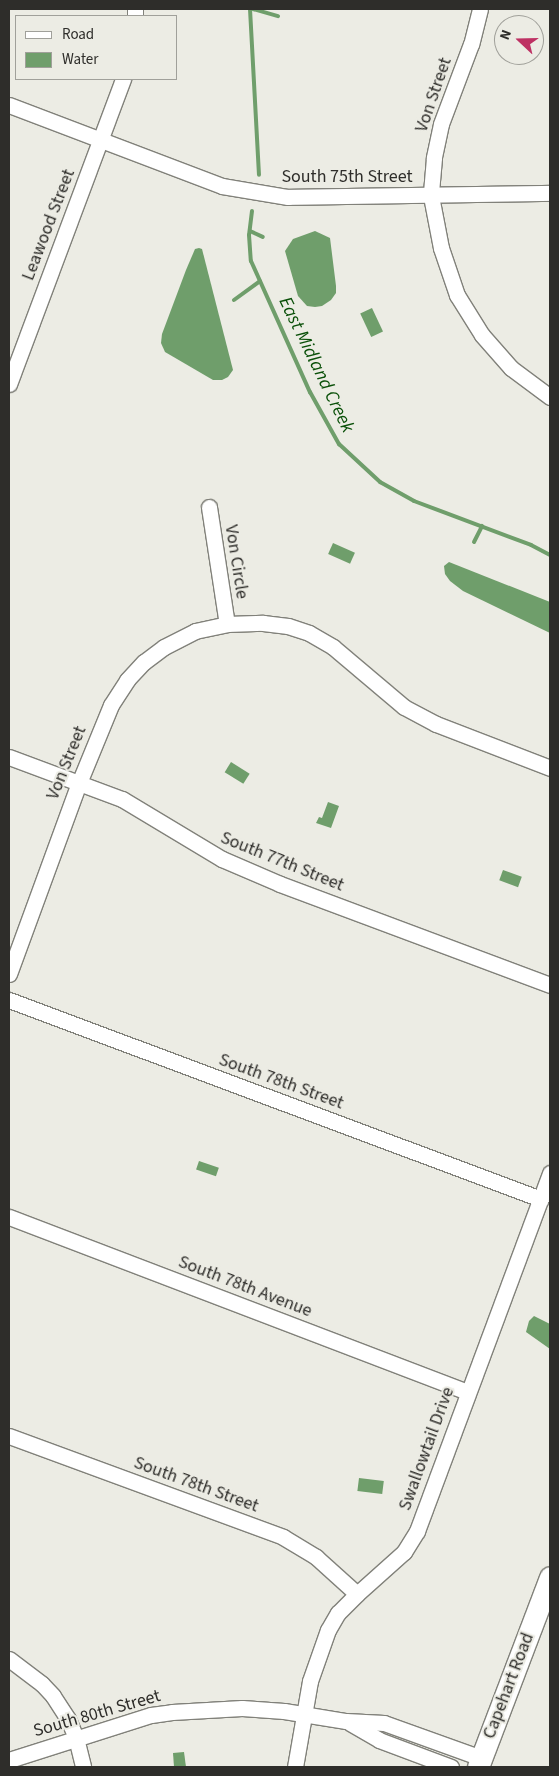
<!DOCTYPE html>
<style>
body{margin:0}
#map{position:relative;width:559px;height:1776px;overflow:hidden;background:#ecece4;font-family:"Source Sans 3",sans-serif}
div>[style]{position:absolute}
[style*='--x']{left:calc(var(--x)*1px);top:calc(var(--y)*1px);width:calc(var(--w)*1px);rotate:calc(var(--a)*1deg)}
.water>*{inset:0;background:#6f9e6b;transform-origin:0 0}
.stream>*{height:4px;margin:-2px;padding:0 2px;transform-origin:2px;border-radius:2px;background:#6f9e6b}
.roads{filter:drop-shadow(1px 0 #81817a) drop-shadow(-1px 0 #81817a) drop-shadow(0 1px #81817a) drop-shadow(0 -1px #81817a)}
.street>*{height:15px;margin:-7.5px;padding:0 7.5px;transform-origin:7.5px;border-radius:7.5px;background:#fff}
.secondary>*{height:21px;margin:-10.5px;padding:0 10.5px;transform-origin:10.5px;border-radius:10.5px;background:#fff}
span{translate:-50% -50%;white-space:nowrap;text-align:center;line-height:1.15;-webkit-text-stroke:4px #ecece4;paint-order:stroke}
.street-label{font-size:18px;color:#2e2d2a}
.water-label{font-size:19px;color:#0a5009;font-style:italic}
.frame{position:absolute;inset:0;border:10px solid #2e2d2a;pointer-events:none}
.legend{position:absolute;left:15px;top:15px;width:162px;height:65px;box-sizing:border-box;background:#ecece4;border:1px solid #a0a09a;margin:0;padding:6px 9px;list-style:none;font-size:15px;color:#2e2d2a}
.legend li{display:flex;align-items:center;gap:10px;height:25px}
.legend b{width:25px;border:1px solid #a0a09a}
.north{position:absolute;left:494px;top:15px;width:50px;height:50px;box-sizing:border-box;background:#ecece4;border:1px solid #a0a09a;border-radius:50%;rotate:291deg;font-size:14px;font-weight:700;line-height:20px;text-align:center;color:#2e2d2a}
.north::after{content:'';display:block;margin:auto;width:18px;height:22px;background:#be3163;clip-path:polygon(50% 0,100% 100%,50% 72%,0 100%)}
</style>
<div id="map">
<div class="water">
<div style="clip-path:polygon(315px 231px,330px 238px,336px 286px,336px 293px,331px 300px,322px 306px,315px 307px,307px 306px,298px 296px,285px 251px,293px 239px)"></div>
<div style="clip-path:polygon(199px 248px,202px 249px,233px 370px,228px 377px,222px 380px,213px 380px,165px 352px,161px 343px,162px 334px,186px 270px,195px 249px)"></div>
<div style="left:372px;top:308px;width:26px;height:13px;rotate:65deg"></div>
<div style="left:333px;top:543px;width:24px;height:12px;rotate:24deg"></div>
<div style="clip-path:polygon(449px 562px,550px 602px,550px 633px,463px 591px,450px 581px,445px 574px,444px 566px)"></div>
<div style="left:231px;top:762px;width:22px;height:12px;rotate:32deg"></div>
<div style="clip-path:polygon(328px 802px,339px 806px,331px 828px,316px 823px,319px 817px,322px 818px)"></div>
<div style="left:503px;top:870px;width:20px;height:11px;rotate:20deg"></div>
<div style="left:199px;top:1161px;width:21px;height:9px;rotate:19deg"></div>
<div style="clip-path:polygon(534px 1316px,550px 1324px,550px 1349px,526px 1332px,529px 1321px)"></div>
<div style="left:359px;top:1478px;width:25px;height:13px;rotate:7deg"></div>
<div style="clip-path:polygon(184px 1752px,186px 1767px,174px 1767px,173px 1753px)"></div>
</div>
<div class="stream">
<div style="--x:250;--y:9;--w:166;--a:86.9"></div>
<div style="--x:253;--y:9;--w:26;--a:16"></div>
<div style="--x:252;--y:211;--w:24;--a:97"></div>
<div style="--x:249;--y:235;--w:26;--a:86"></div>
<div style="--x:251;--y:261;--w:144;--a:65.8"></div>
<div style="--x:310;--y:392;--w:60;--a:60.9"></div>
<div style="--x:339;--y:444;--w:56;--a:42.8"></div>
<div style="--x:380;--y:482;--w:39;--a:29"></div>
<div style="--x:414;--y:501;--w:125;--a:20.6"></div>
<div style="--x:531;--y:545;--w:21;--a:28"></div>
<div style="--x:250;--y:231;--w:14;--a:25"></div>
<div style="--x:234;--y:300;--w:32;--a:-36"></div>
<div style="--x:474;--y:542;--w:18;--a:-63"></div>
</div>
<div class="roads">
<div class="street">
<div style="--x:480;--y:9;--w:36;--a:104"></div>
<div style="--x:471;--y:44;--w:85;--a:110.6"></div>
<div style="--x:441;--y:124;--w:35;--a:102"></div>
<div style="--x:434;--y:158;--w:38;--a:95"></div>
<div style="--x:431;--y:196;--w:53;--a:79.1"></div>
<div style="--x:441;--y:248;--w:50;--a:71.2"></div>
<div style="--x:457;--y:295;--w:47;--a:58"></div>
<div style="--x:482;--y:335;--w:44;--a:48.7"></div>
<div style="--x:511;--y:368;--w:49;--a:36.6"></div>
<div style="--x:135;--y:16;--w:7;--a:-90"></div>
<div style="--x:9;--y:105;--w:228;--a:20.8"></div>
<div style="--x:222;--y:186;--w:67;--a:9.5"></div>
<div style="--x:288;--y:197;--w:262;--a:-0.9"></div>
<div style="--x:9;--y:384;--w:326;--a:-69.5"></div>
<div style="--x:209;--y:507;--w:118;--a:81.3"></div>
<div style="--x:9;--y:757;--w:121;--a:20.4"></div>
<div style="--x:122;--y:799;--w:117;--a:31"></div>
<div style="--x:222;--y:859;--w:63;--a:23.3"></div>
<div style="--x:280;--y:884;--w:288;--a:20.5"></div>
<div style="--x:9;--y:974;--w:203;--a:-69.9"></div>
<div style="--x:79;--y:783;--w:84;--a:-67.7"></div>
<div style="--x:111;--y:705;--w:30;--a:-57"></div>
<div style="--x:127;--y:680;--w:25;--a:-47"></div>
<div style="--x:144;--y:662;--w:25;--a:-37"></div>
<div style="--x:164;--y:647;--w:35;--a:-27"></div>
<div style="--x:195;--y:631;--w:33;--a:-12"></div>
<div style="--x:227;--y:624;--w:36;--a:-2"></div>
<div style="--x:263;--y:623;--w:25;--a:7"></div>
<div style="--x:288;--y:626;--w:22;--a:18"></div>
<div style="--x:309;--y:633;--w:28;--a:30"></div>
<div style="--x:333;--y:647;--w:93;--a:40.2"></div>
<div style="--x:404;--y:707;--w:36;--a:28"></div>
<div style="--x:436;--y:724;--w:122;--a:21.1"></div>
<div style="--x:9;--y:1000;--w:568;--a:20.51"></div>
<div style="--x:9;--y:1217;--w:491;--a:20.9"></div>
<div style="--x:9;--y:1436;--w:292;--a:20.2"></div>
<div style="--x:283;--y:1537;--w:39;--a:31"></div>
<div style="--x:316;--y:1557;--w:55;--a:42.1"></div>
<div style="--x:9;--y:1659;--w:41;--a:37.1"></div>
<div style="--x:42;--y:1684;--w:16;--a:47"></div>
<div style="--x:53;--y:1696;--w:27;--a:57"></div>
<div style="--x:68;--y:1719;--w:21;--a:67"></div>
<div style="--x:76;--y:1738;--w:30;--a:76"></div>
<div style="--x:350;--y:1723;--w:34;--a:30"></div>
<div style="--x:379;--y:1740;--w:77;--a:20.6"></div>
<div style="--x:9;--y:1760;--w:149;--a:-17.6"></div>
<div style="--x:151;--y:1715;--w:21;--a:-8"></div>
<div style="--x:172;--y:1712;--w:70;--a:-3.3"></div>
<div style="--x:242;--y:1708;--w:42;--a:4.1"></div>
<div style="--x:284;--y:1711;--w:63;--a:9.2"></div>
<div style="--x:346;--y:1721;--w:38;--a:3"></div>
<div style="--x:384;--y:1723;--w:103;--a:19.8"></div>
<div style="--x:295;--y:1767;--w:87;--a:-80.1"></div>
<div style="--x:310;--y:1681;--w:54;--a:-70.6"></div>
<div style="--x:328;--y:1630;--w:20;--a:-60"></div>
<div style="--x:338;--y:1613;--w:27;--a:-45"></div>
<div style="--x:357;--y:1594;--w:63;--a:-41.8"></div>
<div style="--x:404;--y:1552;--w:25;--a:-58"></div>
<div style="--x:417;--y:1531;--w:382;--a:-69.6"></div>
</div>
<div class="secondary">
<div style="--x:478;--y:1767;--w:203;--a:-69.2"></div>
</div>
</div>
<div class="street-label">
<span style="left:434px;top:95px;rotate:-71deg">Von Street</span>
<span style="left:347px;top:177px">South 75th Street</span>
<span style="left:49px;top:225px;rotate:-69deg">Leawood Street</span>
<span style="left:236px;top:562px;rotate:81deg">Von Circle</span>
<span style="left:67px;top:763px;rotate:-68deg">Von Street</span>
<span style="left:282px;top:862px;rotate:22deg">South 77th Street</span>
<span style="left:281px;top:1082px;rotate:20deg">South 78th Street</span>
<span style="left:245px;top:1287px;rotate:21deg">South 78th Avenue</span>
<span style="left:427px;top:1449px;rotate:-70deg">Swallowtail Drive</span>
<span style="left:196px;top:1485px;rotate:20deg">South 78th Street</span>
<span style="left:509px;top:1686px;rotate:-69deg">Capehart Road</span>
<span style="left:97px;top:1714px;rotate:-16deg">South 80th Street</span>
</div>
<div class="water-label">
<span style="left:316px;top:365px;rotate:64deg">East Midland Creek</span>
</div>
<div class="frame"></div>
<ul class="legend">
<li><b style="height:6px;background:#fff"></b>Road</li>
<li><b style="height:14px;background:#6f9e6b"></b>Water</li>
</ul>
<div class="north">N</div>
</div>
